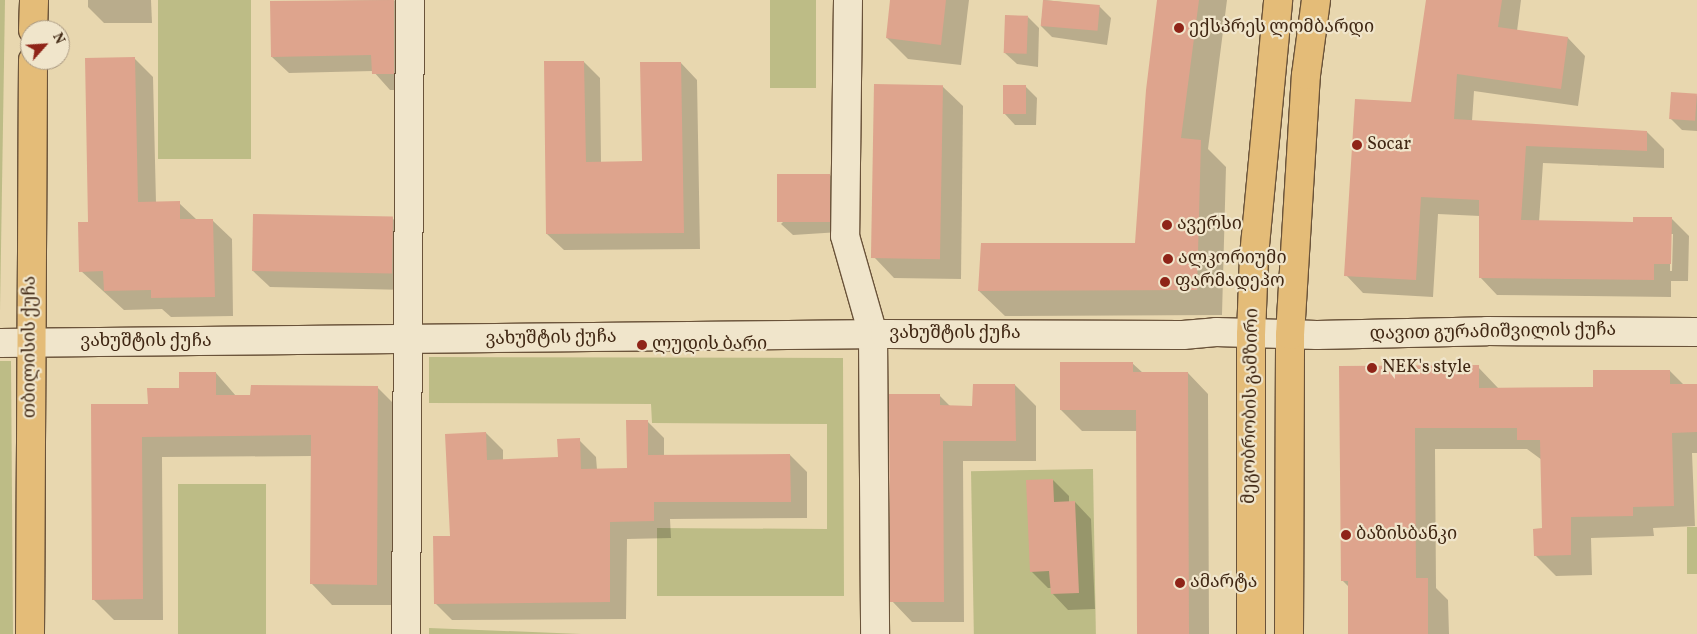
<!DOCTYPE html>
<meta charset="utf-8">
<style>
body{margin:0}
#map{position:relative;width:1697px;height:634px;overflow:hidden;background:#e8d7af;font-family:Vollkorn,"Noto Serif Georgian",serif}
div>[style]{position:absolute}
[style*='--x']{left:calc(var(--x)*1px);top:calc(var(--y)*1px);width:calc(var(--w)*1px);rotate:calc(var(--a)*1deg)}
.green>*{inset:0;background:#bdbc86;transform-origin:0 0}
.shadow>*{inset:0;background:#0003}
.building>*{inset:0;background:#dea48d;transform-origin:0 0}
.roads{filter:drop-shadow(1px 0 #6a533a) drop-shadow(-1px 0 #6a533a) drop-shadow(0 1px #6a533a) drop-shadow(0 -1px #6a533a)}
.minor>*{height:28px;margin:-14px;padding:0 14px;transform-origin:14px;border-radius:14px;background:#f0e5cb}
.major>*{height:28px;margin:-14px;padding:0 14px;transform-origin:14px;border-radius:14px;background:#e4bc78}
.dots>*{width:14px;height:14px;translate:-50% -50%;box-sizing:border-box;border:2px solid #f0e5cb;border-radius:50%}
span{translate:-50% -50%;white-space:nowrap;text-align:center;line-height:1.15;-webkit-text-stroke:4.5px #f0e5cb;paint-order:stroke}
.poi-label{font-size:18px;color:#402713}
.left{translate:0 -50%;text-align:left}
.street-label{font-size:18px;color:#402713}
.north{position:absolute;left:20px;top:20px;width:50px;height:50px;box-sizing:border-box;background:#f0e5cb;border:1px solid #aa9981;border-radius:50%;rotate:64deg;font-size:14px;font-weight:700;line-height:20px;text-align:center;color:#402713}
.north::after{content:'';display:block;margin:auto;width:18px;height:22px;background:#8f2418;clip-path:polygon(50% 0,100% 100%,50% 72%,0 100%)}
</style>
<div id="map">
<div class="green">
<div style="clip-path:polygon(0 0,5px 0,0 312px)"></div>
<div style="left:158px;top:0;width:93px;height:159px"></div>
<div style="left:770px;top:0;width:46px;height:88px"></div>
<div style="clip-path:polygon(429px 357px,843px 358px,844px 596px,657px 596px,657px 528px,827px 529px,827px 424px,652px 423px,651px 404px,429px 403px)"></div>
<div style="clip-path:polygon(0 361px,11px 361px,13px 634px,0 634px)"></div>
<div style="left:1093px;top:469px;width:165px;height:122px;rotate:89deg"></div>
<div style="left:178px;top:484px;width:88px;height:150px"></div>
<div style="left:1687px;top:527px;width:10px;height:47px"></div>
<div style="clip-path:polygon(429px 628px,581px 634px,429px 634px)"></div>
</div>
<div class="shadow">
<div style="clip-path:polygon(88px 0,151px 0,152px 23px,104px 23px,88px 7px)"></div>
<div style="clip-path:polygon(394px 0,411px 16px,410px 90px,390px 90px,373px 71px,289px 73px,272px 57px,271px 2px)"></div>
<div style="clip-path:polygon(892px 0,969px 0,961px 65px,908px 59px,887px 38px)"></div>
<div style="clip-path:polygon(1044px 0,1099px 6px,1111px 18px,1107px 45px,1052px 37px,1041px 26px)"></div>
<div style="clip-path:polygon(1158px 0,1227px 0,1208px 149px,1226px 167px,1222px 315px,1005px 316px,979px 291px,1136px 245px)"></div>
<div style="clip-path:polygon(evenodd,1427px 0,1521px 0,1517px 31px,1568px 38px,1585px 56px,1578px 106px,1474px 91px,1472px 121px,1647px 132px,1664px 149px,1664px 168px,1543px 163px,1539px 222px,1635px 223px,1671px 218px,1689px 236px,1688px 281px,1671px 281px,1671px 297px,1497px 295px,1480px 277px,1480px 216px,1438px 214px,1433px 297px,1363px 293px,1346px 275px,1412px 104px,1427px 0,1670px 234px,1673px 234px,1672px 271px,1670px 271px,1670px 234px)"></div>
<div style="clip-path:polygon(1028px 17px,1039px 28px,1038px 67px,1017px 64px,1005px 53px)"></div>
<div style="clip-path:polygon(134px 58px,153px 77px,156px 203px,179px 203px,197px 220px,212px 220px,232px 239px,233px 316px,171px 317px,162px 309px,124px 310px,81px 271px,89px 223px)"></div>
<div style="clip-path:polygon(584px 62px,600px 78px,601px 163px,643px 162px,681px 63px,697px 80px,700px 249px,564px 250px,547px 234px)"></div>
<div style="clip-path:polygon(942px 86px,963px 106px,961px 279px,894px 278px,874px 257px)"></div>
<div style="clip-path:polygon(1026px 87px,1037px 98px,1036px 125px,1015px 125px,1004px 113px)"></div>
<div style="clip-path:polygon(1697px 95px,1697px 131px,1682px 130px,1671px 119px)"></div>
<div style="clip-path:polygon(830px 175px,841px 187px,840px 232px,793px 235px,781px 224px)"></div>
<div style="clip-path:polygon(392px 218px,409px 234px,409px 290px,270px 287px,253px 271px)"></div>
<div style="clip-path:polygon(1132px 363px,1143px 373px,1188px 373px,1208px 394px,1209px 634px,1139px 634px,1138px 431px,1082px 431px,1061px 410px)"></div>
<div style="clip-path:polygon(1341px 367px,1478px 367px,1499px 389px,1594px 388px,1670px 371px,1684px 385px,1697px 385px,1697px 453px,1692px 453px,1695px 526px,1653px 528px,1654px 536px,1591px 538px,1592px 575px,1556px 576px,1535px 555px,1544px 529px,1542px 460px,1527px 449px,1435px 449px,1436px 588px,1448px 600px,1449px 634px,1349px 634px,1349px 587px,1342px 580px)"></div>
<div style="clip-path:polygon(216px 373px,236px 396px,378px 388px,398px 408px,398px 605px,332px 605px,312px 584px,312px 456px,162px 457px,163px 620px,114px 620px,93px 599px,149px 405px)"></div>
<div style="clip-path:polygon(1015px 385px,1036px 406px,1036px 461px,963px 461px,964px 622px,912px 622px,892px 601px,939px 395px,950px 406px,973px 407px)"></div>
<div style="clip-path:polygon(647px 421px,664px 438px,664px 456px,790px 455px,807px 472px,807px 518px,670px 519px,671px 538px,627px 539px,626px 619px,452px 620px,435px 603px,486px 433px,503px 450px,503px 460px,559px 458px,579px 440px,596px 457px,597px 470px,628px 469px)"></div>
<div style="clip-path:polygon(1053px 480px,1069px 496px,1069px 502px,1075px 502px,1091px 519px,1095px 609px,1068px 610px,1052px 593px,1052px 588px,1048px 588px,1031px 571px)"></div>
</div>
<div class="building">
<div style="clip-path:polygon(394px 0,394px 74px,372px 74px,371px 55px,271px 57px,270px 1px)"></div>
<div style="clip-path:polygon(890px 0,946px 0,941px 45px,886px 38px)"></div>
<div style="left:1043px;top:0;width:57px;height:26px;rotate:5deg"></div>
<div style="clip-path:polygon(1157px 0,1199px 0,1181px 138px,1201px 140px,1197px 290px,978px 291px,981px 243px,1135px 243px,1146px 90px)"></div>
<div style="clip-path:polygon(1426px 0,1502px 0,1498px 27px,1568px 37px,1561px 89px,1457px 74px,1454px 119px,1647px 131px,1647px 151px,1526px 146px,1521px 220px,1633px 222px,1633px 217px,1672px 217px,1671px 264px,1654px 264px,1654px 280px,1479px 278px,1479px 200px,1421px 197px,1416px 280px,1344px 276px,1355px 99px,1411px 102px)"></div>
<div style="left:1005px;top:15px;width:23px;height:38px;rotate:2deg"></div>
<div style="clip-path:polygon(135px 57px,138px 202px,180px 201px,180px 219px,213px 219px,215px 297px,151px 298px,151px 290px,104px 291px,103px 271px,79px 272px,78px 222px,88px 222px,85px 58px)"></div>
<div style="clip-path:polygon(544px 61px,584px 61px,586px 162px,642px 161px,640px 62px,681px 62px,684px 233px,546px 234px)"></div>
<div style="left:874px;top:84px;width:69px;height:174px;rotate:1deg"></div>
<div style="left:1003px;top:85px;width:23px;height:29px"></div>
<div style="left:1671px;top:92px;width:26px;height:27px;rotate:4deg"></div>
<div style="left:830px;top:174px;width:48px;height:53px;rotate:90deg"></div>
<div style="left:253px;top:214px;width:140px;height:57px;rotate:1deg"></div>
<div style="clip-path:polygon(1060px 362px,1133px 362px,1133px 372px,1188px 372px,1189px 634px,1137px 634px,1136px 410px,1060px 410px)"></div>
<div style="clip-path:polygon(1479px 365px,1479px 388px,1593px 387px,1593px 370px,1670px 370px,1670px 384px,1697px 384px,1697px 432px,1672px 433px,1674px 506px,1633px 507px,1633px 516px,1571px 517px,1571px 555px,1534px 556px,1533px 529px,1542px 528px,1540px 440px,1517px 440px,1517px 428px,1415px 428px,1416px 578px,1428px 578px,1428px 634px,1348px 634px,1348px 581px,1341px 581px,1339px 366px)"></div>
<div style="clip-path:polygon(179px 372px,216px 372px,216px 395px,250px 395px,251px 385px,378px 386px,377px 585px,310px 584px,311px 435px,142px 437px,143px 599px,92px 600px,91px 404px,148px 404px,147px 388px,179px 388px)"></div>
<div style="clip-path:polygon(973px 384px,1015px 384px,1016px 441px,943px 441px,944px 602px,890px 602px,889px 394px,940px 394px,940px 405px,972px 406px)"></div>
<div style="clip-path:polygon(626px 420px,648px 420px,648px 455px,790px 454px,791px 502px,654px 502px,654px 521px,610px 522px,610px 602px,434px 604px,433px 536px,450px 536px,445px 434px,486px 432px,487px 460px,558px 457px,557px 439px,580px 438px,581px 469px,627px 468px)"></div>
<div style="clip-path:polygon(1053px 479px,1054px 502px,1075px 501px,1079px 593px,1051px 594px,1049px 571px,1030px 572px,1026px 480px)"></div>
</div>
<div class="roads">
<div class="minor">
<div style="--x:848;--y:0;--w:236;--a:90.7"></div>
<div style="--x:845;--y:236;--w:102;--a:74.1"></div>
<div style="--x:873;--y:334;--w:300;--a:89.6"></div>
<div style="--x:0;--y:343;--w:885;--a:-0.58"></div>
<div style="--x:885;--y:334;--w:298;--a:0.2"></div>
<div style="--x:1183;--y:335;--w:33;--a:-5"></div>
<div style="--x:1216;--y:332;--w:101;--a:1.7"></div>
<div style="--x:1317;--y:335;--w:170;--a:-1.3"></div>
<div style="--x:1487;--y:331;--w:210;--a:0.3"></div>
<div style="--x:406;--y:634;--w:634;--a:-89.64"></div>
</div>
<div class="major">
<div style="--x:33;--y:30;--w:30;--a:-88"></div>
<div style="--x:30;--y:634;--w:574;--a:-89.7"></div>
<div style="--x:1251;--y:634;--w:299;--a:-90"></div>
<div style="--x:1251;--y:335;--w:79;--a:-87.8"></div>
<div style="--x:1254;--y:256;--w:257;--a:-84.6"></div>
<div style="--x:1289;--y:634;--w:299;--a:-89.8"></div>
<div style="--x:1290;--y:335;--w:260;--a:-86.5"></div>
<div style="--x:1306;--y:75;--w:76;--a:-82.4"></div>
</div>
</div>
<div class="dots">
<div style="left:1179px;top:28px;background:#8f2418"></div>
<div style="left:1357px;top:145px;background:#8f2418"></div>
<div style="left:1167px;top:225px;background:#8f2418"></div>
<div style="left:1168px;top:259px;background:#8f2418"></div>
<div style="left:1165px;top:282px;background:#8f2418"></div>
<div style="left:642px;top:345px;background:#8f2418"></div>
<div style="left:1372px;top:368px;background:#8f2418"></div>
<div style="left:1346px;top:535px;background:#8f2418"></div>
<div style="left:1180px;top:583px;background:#8f2418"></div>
</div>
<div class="poi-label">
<span class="left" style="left:1189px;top:28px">ექსპრეს ლომბარდი</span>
<span class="left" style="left:1367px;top:145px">Socar</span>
<span class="left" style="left:1177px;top:225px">ავერსი</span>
<span class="left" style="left:1178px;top:259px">ალკორიუმი</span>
<span class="left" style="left:1175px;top:282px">ფარმადეპო</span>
<span class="left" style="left:652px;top:345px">ლუდის ბარი</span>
<span class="left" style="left:1382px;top:368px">NEK's style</span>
<span class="left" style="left:1356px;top:535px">ბაზისბანკი</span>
<span class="left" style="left:1190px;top:583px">ამარტა</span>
</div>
<div class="street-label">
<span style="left:1493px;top:333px;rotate:-1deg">დავით გურამიშვილის ქუჩა</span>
<span style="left:955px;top:334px">ვახუშტის ქუჩა</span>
<span style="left:551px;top:339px;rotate:-1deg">ვახუშტის ქუჩა</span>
<span style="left:146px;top:342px">ვახუშტის ქუჩა</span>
<span style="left:31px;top:347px;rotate:-90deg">თბილისის ქუჩა</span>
<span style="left:1252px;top:406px;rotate:-89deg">მეგობრობის გამზირი</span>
</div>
<div class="north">N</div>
</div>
